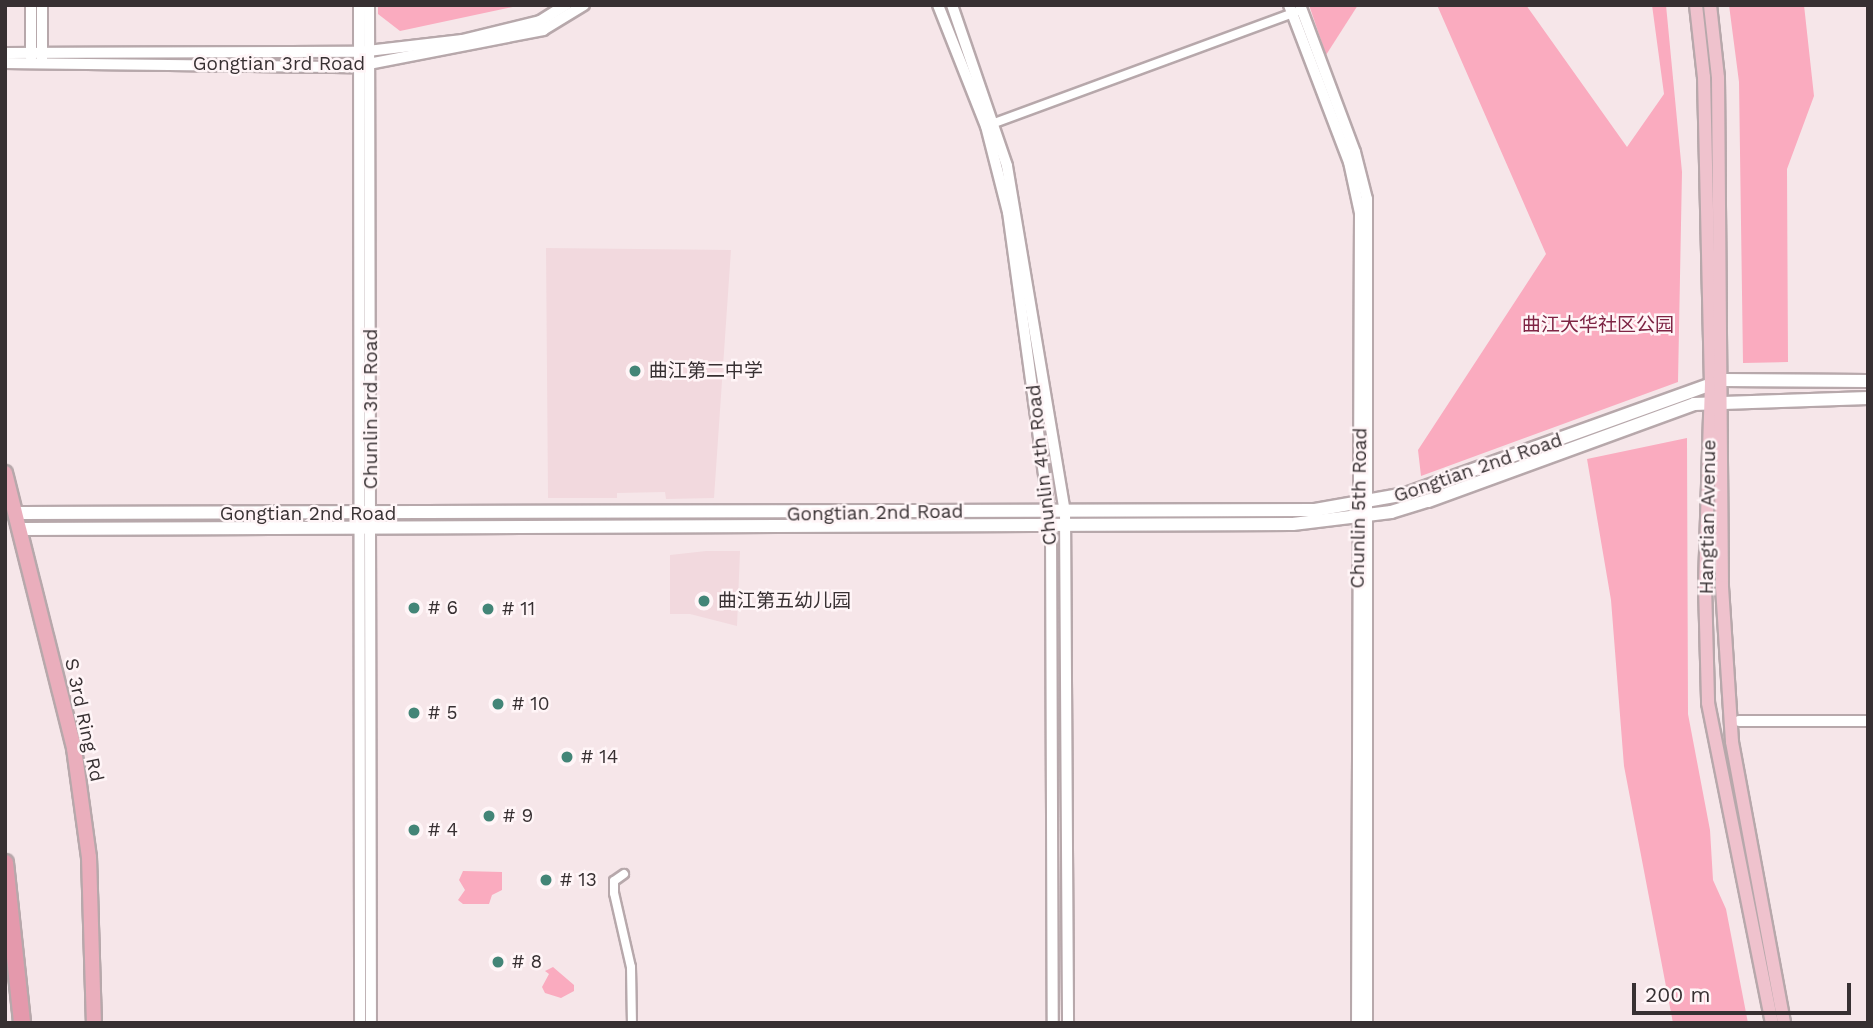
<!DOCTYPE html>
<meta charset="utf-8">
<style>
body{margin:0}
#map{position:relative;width:1873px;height:1028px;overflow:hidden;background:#f6e6e9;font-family:"Work Sans","Noto Sans SC",sans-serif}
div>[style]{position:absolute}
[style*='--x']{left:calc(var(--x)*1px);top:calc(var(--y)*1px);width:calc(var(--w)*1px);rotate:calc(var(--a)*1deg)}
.built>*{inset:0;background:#f2d9de}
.green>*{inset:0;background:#faabbf}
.roads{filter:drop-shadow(2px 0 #b7a8ab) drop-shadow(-2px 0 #b7a8ab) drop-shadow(0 2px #b7a8ab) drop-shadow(0 -2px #b7a8ab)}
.minor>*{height:8px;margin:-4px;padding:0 4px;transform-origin:4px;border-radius:4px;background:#fff}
.tertiary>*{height:10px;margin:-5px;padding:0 5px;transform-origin:5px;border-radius:5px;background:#fff}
.secondary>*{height:12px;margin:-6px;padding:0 6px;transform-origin:6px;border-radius:6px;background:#fff}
.primary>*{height:12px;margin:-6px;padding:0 6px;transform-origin:6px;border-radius:6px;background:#efc2cd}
.trunk>*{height:14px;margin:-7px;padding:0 7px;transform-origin:7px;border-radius:7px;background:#eaaebc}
.motorway>*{height:16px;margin:-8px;padding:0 8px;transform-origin:8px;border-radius:8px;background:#e499ac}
.dots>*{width:19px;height:19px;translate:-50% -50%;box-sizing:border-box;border:4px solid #fff5f7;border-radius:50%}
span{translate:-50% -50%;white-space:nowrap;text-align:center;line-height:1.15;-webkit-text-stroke:5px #fff5f7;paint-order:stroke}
.street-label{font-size:19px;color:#373032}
.park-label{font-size:19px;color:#7e2444}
.poi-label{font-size:19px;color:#373032}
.left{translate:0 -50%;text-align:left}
.frame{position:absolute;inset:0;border:7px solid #373032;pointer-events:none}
.scale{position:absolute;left:1632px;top:983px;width:219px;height:32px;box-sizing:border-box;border:4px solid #373032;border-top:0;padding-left:9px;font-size:21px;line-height:24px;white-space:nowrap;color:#373032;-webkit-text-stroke:5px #fff5f7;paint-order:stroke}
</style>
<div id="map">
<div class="built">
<div style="clip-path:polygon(546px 248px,731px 250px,714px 498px,666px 499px,665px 492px,617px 493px,617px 498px,548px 498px)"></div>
<div style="clip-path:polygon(706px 551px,740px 551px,737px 626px,690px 614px,670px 614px,670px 555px)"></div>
</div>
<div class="green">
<div style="clip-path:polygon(378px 5px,522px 5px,400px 31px,378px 14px)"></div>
<div style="clip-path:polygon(1309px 5px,1358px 5px,1326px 55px)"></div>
<div style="clip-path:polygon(1437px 5px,1526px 5px,1627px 147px,1664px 94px,1652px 5px,1666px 5px,1682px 172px,1678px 382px,1421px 476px,1418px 450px,1546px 254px)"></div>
<div style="clip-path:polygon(1729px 5px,1804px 5px,1814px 96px,1787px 169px,1788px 362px,1743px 363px,1739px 82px)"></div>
<div style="clip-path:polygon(1687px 438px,1688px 714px,1710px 830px,1713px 880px,1726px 909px,1748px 1023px,1673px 1023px,1624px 766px,1611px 600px,1587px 459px)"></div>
<div style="clip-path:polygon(463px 871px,502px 872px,502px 890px,492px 895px,489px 904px,463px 904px,458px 900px,465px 890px,459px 880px)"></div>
<div style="clip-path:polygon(553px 967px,574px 985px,574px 991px,561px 998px,545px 993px,542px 987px,549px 974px,545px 971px)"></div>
</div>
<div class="roads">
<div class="minor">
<div style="--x:989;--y:125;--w:327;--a:-20.2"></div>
<div style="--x:624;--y:874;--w:12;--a:145"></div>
<div style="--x:614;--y:881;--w:12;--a:90"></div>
<div style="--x:614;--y:893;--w:76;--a:77.1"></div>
<div style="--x:631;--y:967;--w:56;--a:89"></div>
</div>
<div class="tertiary">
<div style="--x:359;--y:5;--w:1018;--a:89.94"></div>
<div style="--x:369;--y:5;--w:1018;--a:89.89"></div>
<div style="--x:938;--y:5;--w:130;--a:68.4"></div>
<div style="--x:986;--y:126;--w:89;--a:75.7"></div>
<div style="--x:1008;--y:212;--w:316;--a:82.2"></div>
<div style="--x:1051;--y:525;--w:498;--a:89.8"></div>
<div style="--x:952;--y:5;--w:170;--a:71.1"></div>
<div style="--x:1007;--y:166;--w:350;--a:80.5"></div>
<div style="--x:1065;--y:511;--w:512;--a:89.66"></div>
<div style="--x:1289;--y:5;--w:168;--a:69.1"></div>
<div style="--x:1349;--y:162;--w:52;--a:77.8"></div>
<div style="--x:1360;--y:213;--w:810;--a:90.21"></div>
<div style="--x:1300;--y:5;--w:157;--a:69.5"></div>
<div style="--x:1355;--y:152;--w:49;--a:75.7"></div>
<div style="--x:1367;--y:199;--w:824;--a:90"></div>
<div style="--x:5;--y:53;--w:354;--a:-0.2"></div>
<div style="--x:359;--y:52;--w:104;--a:-6.6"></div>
<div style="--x:462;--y:40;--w:80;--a:-13.7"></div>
<div style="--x:540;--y:21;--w:31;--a:-32"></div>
<div style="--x:31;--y:58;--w:53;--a:-90"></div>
<div style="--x:42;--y:59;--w:54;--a:-90"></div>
<div style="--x:5;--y:63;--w:348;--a:0.7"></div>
<div style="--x:353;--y:67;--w:194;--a:-11"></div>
<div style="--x:543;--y:30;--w:48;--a:-31.4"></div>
<div style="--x:1739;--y:721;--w:129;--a:0"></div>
</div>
<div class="secondary">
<div style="--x:18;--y:513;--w:1297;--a:-0.13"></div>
<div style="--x:1315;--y:510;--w:92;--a:-10"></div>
<div style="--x:1406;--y:494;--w:337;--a:-19.8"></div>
<div style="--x:1723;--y:380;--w:145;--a:0.4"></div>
<div style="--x:21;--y:529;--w:1272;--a:-0.23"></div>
<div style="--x:1293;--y:524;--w:99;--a:-7"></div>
<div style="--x:1391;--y:512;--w:39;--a:-17"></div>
<div style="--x:1428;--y:501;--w:283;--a:-20"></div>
<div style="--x:1694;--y:404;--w:174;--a:-2"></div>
</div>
<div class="primary">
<div style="--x:1696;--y:5;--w:72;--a:83.7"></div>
<div style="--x:1704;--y:77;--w:306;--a:88.7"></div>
<div style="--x:1711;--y:383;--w:202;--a:91.7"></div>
<div style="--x:1705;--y:585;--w:118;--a:88.5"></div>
<div style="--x:1708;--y:703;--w:326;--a:78.7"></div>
<div style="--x:1710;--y:5;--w:73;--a:83.7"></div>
<div style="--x:1718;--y:78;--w:509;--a:89.55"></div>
<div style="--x:1722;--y:587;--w:155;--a:86.3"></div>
<div style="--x:1732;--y:742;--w:286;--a:79.5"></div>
</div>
<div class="trunk">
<div style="--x:5;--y:473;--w:284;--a:75.9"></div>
<div style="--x:74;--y:748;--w:110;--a:82.2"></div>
<div style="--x:89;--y:857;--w:166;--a:88.3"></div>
</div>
<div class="motorway">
<div style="--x:5;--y:863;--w:161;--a:83.9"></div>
</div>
</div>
<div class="dots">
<div style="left:635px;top:371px;background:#438577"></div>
<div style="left:704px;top:601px;background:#438577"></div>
<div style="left:414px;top:608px;background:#438577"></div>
<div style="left:488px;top:609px;background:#438577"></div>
<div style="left:498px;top:704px;background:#438577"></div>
<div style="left:414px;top:713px;background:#438577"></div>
<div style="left:567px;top:757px;background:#438577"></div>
<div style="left:489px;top:816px;background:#438577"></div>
<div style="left:414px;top:830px;background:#438577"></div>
<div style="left:546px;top:880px;background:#438577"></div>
<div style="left:498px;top:962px;background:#438577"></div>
</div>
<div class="street-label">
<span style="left:279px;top:64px">Gongtian 3rd Road</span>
<span style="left:371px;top:409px;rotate:-90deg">Chunlin 3rd Road</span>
<span style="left:1042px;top:465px;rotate:-96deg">Chunlin 4th Road</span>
<span style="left:1478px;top:468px;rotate:-19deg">Gongtian 2nd Road</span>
<span style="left:1359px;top:508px;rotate:-89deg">Chunlin 5th Road</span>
<span style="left:875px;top:513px;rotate:-1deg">Gongtian 2nd Road</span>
<span style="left:308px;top:514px">Gongtian 2nd Road</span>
<span style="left:1708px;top:517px;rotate:-89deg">Hangtian Avenue</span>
<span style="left:84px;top:720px;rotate:78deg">S 3rd Ring Rd</span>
</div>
<div class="park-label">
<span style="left:1598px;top:325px">曲江大华社区公园</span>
</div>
<div class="poi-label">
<span class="left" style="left:649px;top:371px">曲江第二中学</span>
<span class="left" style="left:718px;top:601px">曲江第五幼儿园</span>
<span class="left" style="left:428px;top:608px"># 6</span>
<span class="left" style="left:502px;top:609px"># 11</span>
<span class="left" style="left:512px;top:704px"># 10</span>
<span class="left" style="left:428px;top:713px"># 5</span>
<span class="left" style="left:581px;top:757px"># 14</span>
<span class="left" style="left:503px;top:816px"># 9</span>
<span class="left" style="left:428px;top:830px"># 4</span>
<span class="left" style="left:560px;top:880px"># 13</span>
<span class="left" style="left:512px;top:962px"># 8</span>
</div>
<div class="frame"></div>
<div class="scale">200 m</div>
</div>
